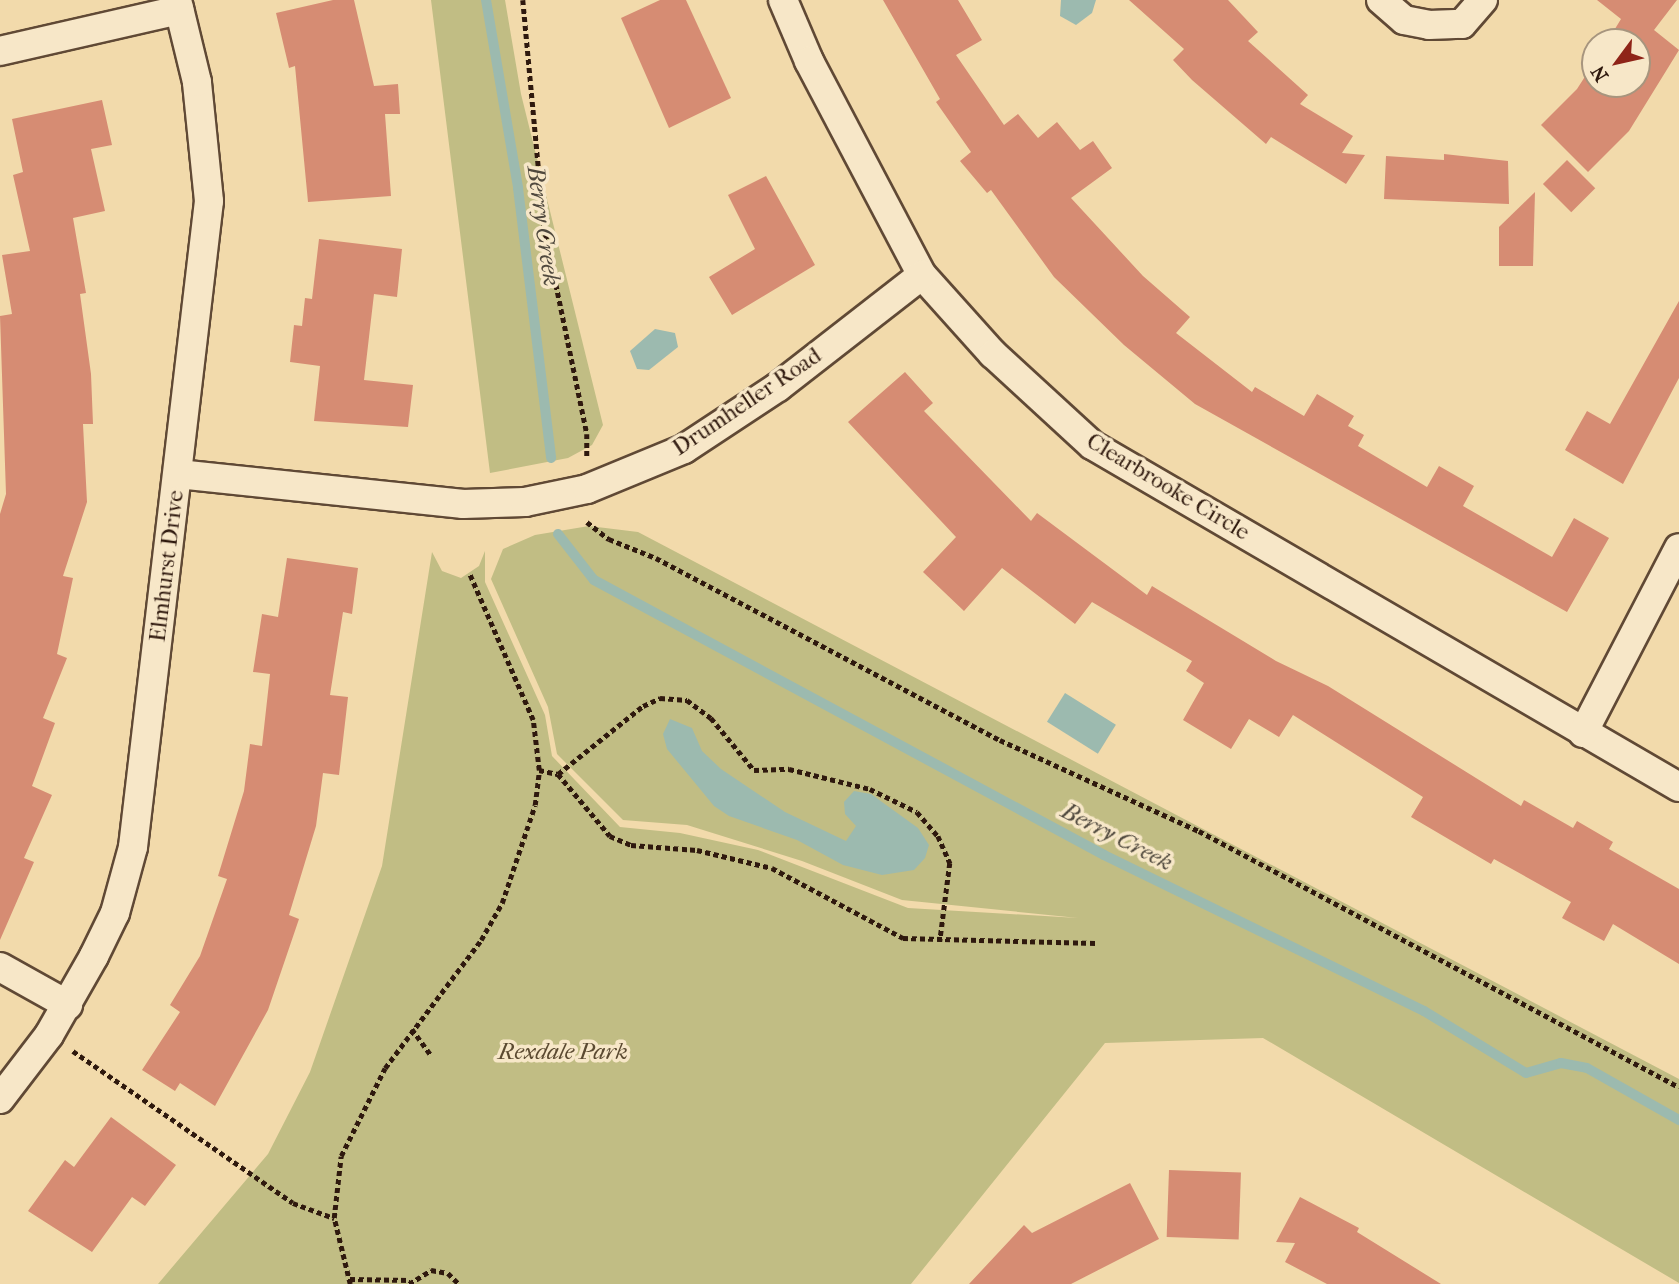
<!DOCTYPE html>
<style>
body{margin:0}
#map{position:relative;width:1679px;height:1284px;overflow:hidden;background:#f2daab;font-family:"IM FELL French Canon",serif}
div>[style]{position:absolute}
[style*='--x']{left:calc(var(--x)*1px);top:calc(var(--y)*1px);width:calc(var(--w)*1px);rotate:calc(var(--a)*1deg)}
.green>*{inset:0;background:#c1bd84}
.water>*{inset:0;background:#9cbaaf;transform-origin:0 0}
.stream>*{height:10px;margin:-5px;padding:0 5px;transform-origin:5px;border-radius:5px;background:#9cbaaf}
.building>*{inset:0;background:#d68c73;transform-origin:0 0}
.path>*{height:4.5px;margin-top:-2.25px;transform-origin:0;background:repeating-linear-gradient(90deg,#2f190e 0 5px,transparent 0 8.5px)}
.roads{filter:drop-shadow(2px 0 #604935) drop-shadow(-2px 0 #604935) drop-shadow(0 2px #604935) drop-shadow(0 -2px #604935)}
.street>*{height:28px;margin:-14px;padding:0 14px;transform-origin:14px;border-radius:14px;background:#f7e7c8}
span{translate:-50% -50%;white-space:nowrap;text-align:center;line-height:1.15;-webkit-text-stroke:7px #f7e7c8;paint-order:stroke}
.street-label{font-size:23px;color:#2f190e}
.park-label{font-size:23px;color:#5b4a31;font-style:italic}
.water-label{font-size:24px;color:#50493e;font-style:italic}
.north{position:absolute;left:1581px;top:28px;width:70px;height:70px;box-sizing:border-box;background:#f7e7c8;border:2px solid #a7957e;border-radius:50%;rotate:237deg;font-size:19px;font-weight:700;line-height:28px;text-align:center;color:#2f190e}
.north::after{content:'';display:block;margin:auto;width:24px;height:32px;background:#8f2418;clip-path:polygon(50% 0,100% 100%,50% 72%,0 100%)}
</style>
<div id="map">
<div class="green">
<div style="clip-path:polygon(431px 0,505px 0,521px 94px,603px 425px,592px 445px,568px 458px,490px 473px)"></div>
<div style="clip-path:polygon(589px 526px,638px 532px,1679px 1079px,1679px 1283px,1263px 1038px,1105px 1043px,911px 1284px,158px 1284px,268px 1154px,310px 1072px,382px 866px,432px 552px,442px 571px,461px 578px,479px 566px,485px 551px,485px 582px,545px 715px,552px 756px,620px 827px,680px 833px,758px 850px,908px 908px,1078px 918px,902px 900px,802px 861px,687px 825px,623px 820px,557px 754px,548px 707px,491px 579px,503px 549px,535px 535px)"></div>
</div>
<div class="water">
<div style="clip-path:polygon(1061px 0,1096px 0,1092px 13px,1076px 25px,1060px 16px)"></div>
<div style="clip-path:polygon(655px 329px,675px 333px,678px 347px,649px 370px,637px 369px,630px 351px)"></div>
<div style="left:1065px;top:693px;width:60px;height:34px;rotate:32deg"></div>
<div style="clip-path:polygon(670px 719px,692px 728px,702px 751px,721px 769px,785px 812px,846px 841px,856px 826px,845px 814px,844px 802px,854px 791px,871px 794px,918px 828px,929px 845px,925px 858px,914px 870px,882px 875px,843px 865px,797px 840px,729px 816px,714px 806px,667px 749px,663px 734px)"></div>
</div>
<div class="stream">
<div style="--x:486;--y:0;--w:191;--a:80.3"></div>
<div style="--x:518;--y:188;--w:272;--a:83"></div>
<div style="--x:558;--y:534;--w:58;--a:52"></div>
<div style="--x:594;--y:580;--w:579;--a:28.33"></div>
<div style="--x:1104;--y:855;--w:356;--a:26"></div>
<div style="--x:1424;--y:1011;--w:119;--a:31.3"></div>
<div style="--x:1526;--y:1073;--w:36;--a:-16"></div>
<div style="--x:1561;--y:1063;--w:26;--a:11"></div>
<div style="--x:1587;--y:1068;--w:106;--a:29.5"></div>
</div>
<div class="building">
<div style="clip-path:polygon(333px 0,354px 0,374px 86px,398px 84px,400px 114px,385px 114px,391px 196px,308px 202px,295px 66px,289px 68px,276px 13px)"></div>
<div style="clip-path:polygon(660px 0,686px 0,731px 98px,669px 128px,621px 18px)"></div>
<div style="clip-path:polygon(883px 0,958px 0,982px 40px,956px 55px,1004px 125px,1018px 114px,1038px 138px,1057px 122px,1080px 150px,1093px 141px,1112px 168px,1071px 198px,1143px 276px,1190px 317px,1176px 333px,1252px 392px,1255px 387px,1304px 416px,1317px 394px,1354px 416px,1348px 426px,1364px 435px,1358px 446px,1427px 487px,1439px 466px,1474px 486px,1463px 506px,1552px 557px,1574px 518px,1609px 538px,1567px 612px,1195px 404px,1124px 345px,1054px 277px,991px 190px,987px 193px,960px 161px,971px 152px,936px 102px,940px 99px)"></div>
<div style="clip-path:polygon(1129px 0,1228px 0,1258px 32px,1248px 41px,1308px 95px,1300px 104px,1353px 136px,1342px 153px,1365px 155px,1346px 184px,1271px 137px,1266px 144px,1192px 80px,1173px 60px,1184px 49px)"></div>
<div style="clip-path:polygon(1597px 0,1677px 0,1654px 30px,1679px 50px,1629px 131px,1588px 172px,1541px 125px,1577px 89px,1595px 61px,1595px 84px,1637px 84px,1637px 42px,1607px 42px,1621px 19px)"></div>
<div style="clip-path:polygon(102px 100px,112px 145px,91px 149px,105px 211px,73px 218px,86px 293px,80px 294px,91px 374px,93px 424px,83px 424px,87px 502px,63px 576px,73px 578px,57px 654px,67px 658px,43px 718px,55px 723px,32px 786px,52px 795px,24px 858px,34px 862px,0 940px,0 514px,6px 494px,0 316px,12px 314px,2px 255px,30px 251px,13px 175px,23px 172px,12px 119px)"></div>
<div style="clip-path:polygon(1444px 154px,1508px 161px,1509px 204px,1384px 199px,1386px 156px,1444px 160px)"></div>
<div style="left:1567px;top:160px;width:40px;height:34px;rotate:45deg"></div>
<div style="clip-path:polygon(766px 176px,815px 265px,732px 315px,709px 277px,755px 249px,728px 195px)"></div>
<div style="clip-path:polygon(1535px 192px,1533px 266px,1499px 266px,1499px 227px)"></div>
<div style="clip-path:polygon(319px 239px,402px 249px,397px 297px,374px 294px,364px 380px,413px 385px,408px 427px,314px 421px,320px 366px,290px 362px,294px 325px,302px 326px,305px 298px,312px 299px)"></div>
<div style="clip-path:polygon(1679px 301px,1679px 378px,1623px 484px,1565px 450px,1587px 411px,1610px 424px)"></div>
<div style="clip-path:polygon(905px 372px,933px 403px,924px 411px,1031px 521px,1037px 513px,1147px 595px,1152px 586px,1276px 661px,1328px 686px,1521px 806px,1524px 800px,1573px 828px,1577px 821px,1613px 842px,1609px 849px,1679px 889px,1679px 964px,1613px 924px,1604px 941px,1562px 918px,1571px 902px,1494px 859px,1491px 864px,1411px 817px,1423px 797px,1293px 715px,1279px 737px,1249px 719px,1231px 749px,1183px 720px,1204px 683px,1186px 671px,1192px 661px,1092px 602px,1075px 624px,1002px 568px,964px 611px,923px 572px,956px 537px,848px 422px)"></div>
<div style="clip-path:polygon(287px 558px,358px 568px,352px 614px,343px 612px,330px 695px,348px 697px,339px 775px,323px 773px,316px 826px,289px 915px,299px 919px,268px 1010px,215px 1106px,180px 1083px,175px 1091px,142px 1070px,180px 1012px,170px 1005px,200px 956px,227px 879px,218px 876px,244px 791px,250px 744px,262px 746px,270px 674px,253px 672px,262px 614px,278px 617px)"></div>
<div style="clip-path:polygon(111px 1117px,176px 1165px,145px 1206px,132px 1197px,92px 1252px,28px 1211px,65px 1160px,74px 1167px)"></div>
<div style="left:1169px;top:1170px;width:72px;height:67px;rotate:2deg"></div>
<div style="clip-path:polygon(1130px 1183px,1159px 1239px,1071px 1284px,969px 1284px,1024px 1225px,1032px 1233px)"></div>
<div style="clip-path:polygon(1300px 1197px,1359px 1228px,1357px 1232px,1441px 1284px,1327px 1284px,1285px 1262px,1295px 1243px,1276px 1242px)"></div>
</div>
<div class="path">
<div style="--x:523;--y:0;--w:227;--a:84.7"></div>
<div style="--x:544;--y:226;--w:212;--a:78.3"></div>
<div style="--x:587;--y:434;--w:24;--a:90"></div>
<div style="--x:587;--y:522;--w:28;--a:38"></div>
<div style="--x:609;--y:539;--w:51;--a:22"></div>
<div style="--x:656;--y:558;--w:389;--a:27.9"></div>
<div style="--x:1000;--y:740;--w:219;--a:24.6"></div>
<div style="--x:1199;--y:831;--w:544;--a:28.07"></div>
<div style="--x:539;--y:770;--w:19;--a:12"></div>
<div style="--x:558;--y:774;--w:81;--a:50"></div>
<div style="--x:610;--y:836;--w:23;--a:23"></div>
<div style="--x:631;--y:845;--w:66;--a:4.3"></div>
<div style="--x:697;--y:850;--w:77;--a:13.5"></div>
<div style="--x:772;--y:868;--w:149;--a:28.1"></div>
<div style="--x:903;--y:938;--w:193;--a:1.5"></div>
<div style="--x:558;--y:774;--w:109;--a:-38.7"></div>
<div style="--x:643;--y:706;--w:19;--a:-25"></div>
<div style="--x:660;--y:698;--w:27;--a:4"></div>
<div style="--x:687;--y:700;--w:30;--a:37"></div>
<div style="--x:711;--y:718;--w:67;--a:50.4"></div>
<div style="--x:754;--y:770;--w:35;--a:-2"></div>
<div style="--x:789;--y:769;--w:83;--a:13.9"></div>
<div style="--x:870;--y:789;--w:52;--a:26.1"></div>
<div style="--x:917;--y:812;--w:32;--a:49"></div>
<div style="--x:938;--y:836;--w:30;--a:66"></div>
<div style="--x:950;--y:863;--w:79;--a:97.3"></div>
<div style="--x:412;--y:1029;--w:32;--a:54"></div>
<div style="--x:73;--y:1051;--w:267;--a:34.6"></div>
<div style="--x:293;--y:1203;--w:44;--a:20.1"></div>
<div style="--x:350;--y:1279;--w:60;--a:1"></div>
<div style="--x:350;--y:1284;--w:68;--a:-103.6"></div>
<div style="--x:334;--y:1218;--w:62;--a:-83.6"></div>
<div style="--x:341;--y:1156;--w:98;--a:-63.4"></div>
<div style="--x:385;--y:1068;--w:160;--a:-53.1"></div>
<div style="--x:481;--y:940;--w:43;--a:-60.4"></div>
<div style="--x:502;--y:903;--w:103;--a:-71.4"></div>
<div style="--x:535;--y:805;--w:35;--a:-83"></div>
<div style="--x:539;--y:770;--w:50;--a:-96.8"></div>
<div style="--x:533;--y:720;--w:160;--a:-113.5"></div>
<div style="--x:409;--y:1284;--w:26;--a:-32"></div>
<div style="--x:431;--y:1270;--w:17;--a:10"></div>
<div style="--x:448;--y:1273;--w:16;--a:45"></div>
</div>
<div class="roads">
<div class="street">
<div style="--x:783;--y:0;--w:66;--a:66.9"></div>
<div style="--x:809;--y:61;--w:242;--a:62.2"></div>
<div style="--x:922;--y:275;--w:106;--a:48.1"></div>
<div style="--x:993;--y:354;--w:134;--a:42.6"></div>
<div style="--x:1092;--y:445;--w:679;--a:30.23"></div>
<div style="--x:1381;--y:0;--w:30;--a:41"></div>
<div style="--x:1404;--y:20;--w:25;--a:11"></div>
<div style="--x:1429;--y:25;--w:33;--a:-2"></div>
<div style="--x:1462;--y:24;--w:32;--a:-49"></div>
<div style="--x:0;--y:51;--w:184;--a:-12.9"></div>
<div style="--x:178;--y:474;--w:287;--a:6"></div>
<div style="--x:463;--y:504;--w:62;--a:-1.8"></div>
<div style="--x:525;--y:502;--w:63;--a:-11.8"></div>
<div style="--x:587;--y:489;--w:105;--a:-22.4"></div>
<div style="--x:684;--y:449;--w:113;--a:-33.4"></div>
<div style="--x:778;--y:387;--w:182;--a:-37.9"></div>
<div style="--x:1583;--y:733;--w:208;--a:-62.6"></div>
<div style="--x:0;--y:967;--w:78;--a:29.2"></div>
<div style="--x:0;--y:1099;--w:81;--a:-52.6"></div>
<div style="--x:49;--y:1035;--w:91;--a:-60.3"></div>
<div style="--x:94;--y:956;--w:48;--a:-64"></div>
<div style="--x:115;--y:913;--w:68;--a:-74.7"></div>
<div style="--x:133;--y:847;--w:650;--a:-83.29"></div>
<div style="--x:209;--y:201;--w:120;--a:-95.8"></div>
<div style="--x:197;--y:82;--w:84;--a:-103.7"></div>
</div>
</div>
<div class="street-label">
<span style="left:747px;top:402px;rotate:-34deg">Drumheller Road</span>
<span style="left:1168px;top:487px;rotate:31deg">Clearbrooke Circle</span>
<span style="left:167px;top:566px;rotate:-83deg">Elmhurst Drive</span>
</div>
<div class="park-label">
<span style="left:563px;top:1052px">Rexdale Park</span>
</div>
<div class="water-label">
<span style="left:543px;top:226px;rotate:82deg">Berry Creek</span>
<span style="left:1117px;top:837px;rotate:27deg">Berry Creek</span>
</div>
<div class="north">N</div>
</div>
